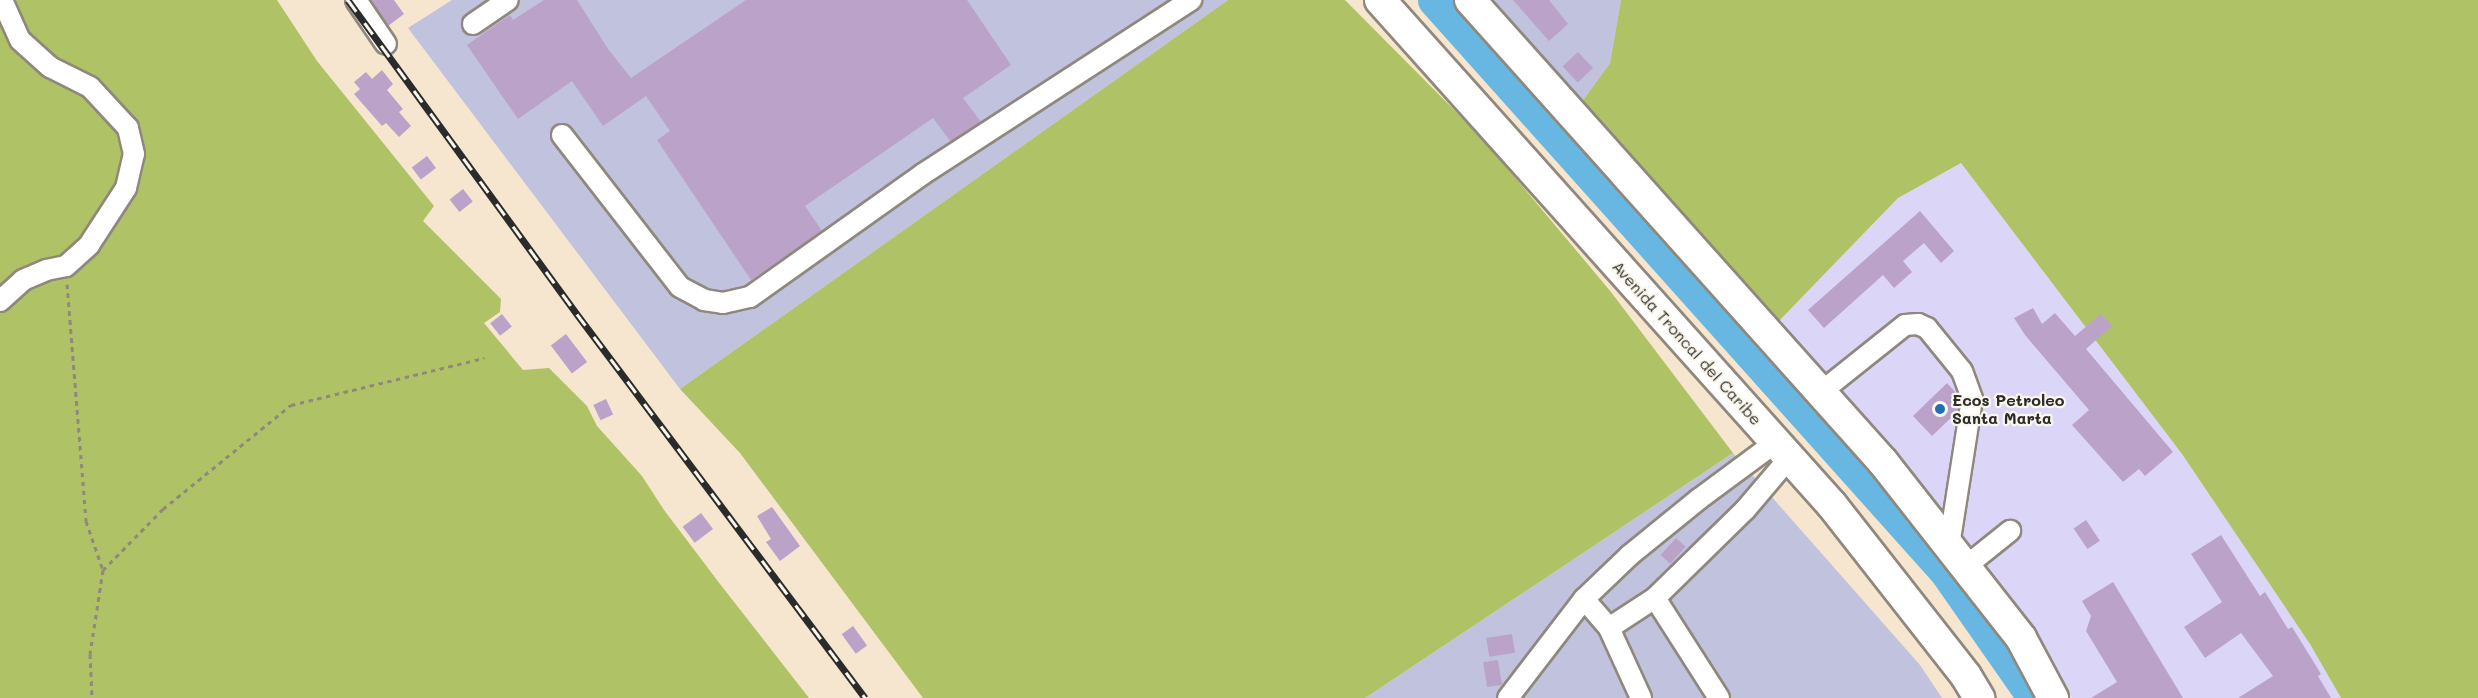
<!DOCTYPE html>
<style>
body{margin:0}
#map{position:relative;width:2478px;height:698px;overflow:hidden;background:#f6e6cf;font-family:Mali,sans-serif}
div>[style]{position:absolute}
[style*='--x']{left:calc(var(--x)*1px);top:calc(var(--y)*1px);width:calc(var(--w)*1px);rotate:calc(var(--a)*1deg)}
.built>*{inset:0;background:#dbd6f7}
.industrial>*{inset:0;background:#c1c2dd}
.green>*{inset:0;background:#afc265}
.river>*{height:33px;margin:-16.5px;padding:0 16.5px;transform-origin:16.5px;border-radius:16.5px;background:#68b7e2}
.building>*{inset:0;background:#bba2c9;transform-origin:0 0}
.path>*{height:3px;margin-top:-1.5px;transform-origin:0;background:repeating-linear-gradient(90deg,#90887d 0 4.5px,transparent 0 9px)}
.roads{filter:drop-shadow(2px 0 #90887d) drop-shadow(-2px 0 #90887d) drop-shadow(0 2px #90887d) drop-shadow(0 -2px #90887d)}
.minor>*{height:20px;margin:-10px;padding:0 10px;transform-origin:10px;border-radius:10px;background:#fff}
.highway>*{height:30px;margin:-15px;padding:0 15px;transform-origin:15px;border-radius:15px;background:#fff}
.rail>*{height:7px;margin-top:-3.5px;transform-origin:0;background:repeating-linear-gradient(90deg,#fbf7ec 0 14px,#2b2b2b 0 28px);box-sizing:border-box;border-block:2px solid #2b2b2b}
.dots>*{width:16px;height:16px;translate:-50% -50%;box-sizing:border-box;border:3px solid #fbf7ec;border-radius:50%}
span{translate:-50% -50%;white-space:nowrap;text-align:center;line-height:1.15;-webkit-text-stroke:4.5px #fbf7ec;paint-order:stroke}
.street-label{font-size:16px;color:#2b2b2b}
.poi-label{font-size:16px;color:#2b2b2b;font-weight:700}
.left{translate:0 -50%;text-align:left}
</style>
<div id="map">
<div class="built">
<div style="clip-path:polygon(1961px 163px,2182px 454px,2310px 644px,2341px 698px,2072px 698px,2022px 616px,1777px 323px,1898px 198px)"></div>
</div>
<div class="industrial">
<div style="clip-path:polygon(452px 0,1228px 0,680px 389px,408px 28px)"></div>
<div style="clip-path:polygon(1492px 0,1621px 0,1610px 63px,1581px 103px)"></div>
<div style="clip-path:polygon(1733px 453px,1920px 665px,1942px 698px,1365px 698px)"></div>
</div>
<div class="green">
<div style="clip-path:polygon(0 0,277px 0,317px 61px,434px 206px,423px 221px,501px 299px,500px 312px,484px 323px,523px 370px,549px 368px,587px 406px,597px 426px,642px 476px,664px 510px,720px 584px,809px 698px,0 698px)"></div>
<div style="clip-path:polygon(1228px 0,1345px 0,1482px 138px,1611px 292px,1733px 453px,1365px 698px,923px 698px,740px 453px,680px 389px)"></div>
<div style="clip-path:polygon(1621px 0,2478px 0,2478px 698px,2341px 698px,2310px 644px,2182px 454px,1961px 163px,1898px 198px,1777px 323px,1581px 103px,1610px 63px)"></div>
</div>
<div class="river">
<div style="--x:1434;--y:0;--w:768;--a:48.17"></div>
<div style="--x:1946;--y:572;--w:154;--a:55.1"></div>
</div>
<div class="building">
<div style="clip-path:polygon(371px 0,394px 0,404px 14px,388px 26px)"></div>
<div style="clip-path:polygon(544px 0,577px 0,608px 49px,631px 78px,746px 0,967px 0,1011px 65px,963px 98px,981px 122px,951px 142px,933px 118px,805px 206px,822px 231px,751px 280px,657px 140px,670px 131px,646px 96px,603px 126px,572px 81px,518px 119px,467px 45px,510px 15px,513px 20px)"></div>
<div style="clip-path:polygon(1513px 0,1549px 0,1568px 24px,1549px 41px)"></div>
<div style="left:1578px;top:52px;width:22px;height:21px;rotate:47deg"></div>
<div style="clip-path:polygon(382px 70px,393px 84px,387px 90px,403px 109px,399px 112px,411px 126px,399px 137px,386px 123px,382px 126px,354px 94px,360px 89px,354px 82px,366px 72px,372px 79px)"></div>
<div style="left:427px;top:156px;width:15px;height:19px;rotate:53deg"></div>
<div style="left:463px;top:189px;width:16px;height:17px;rotate:52deg"></div>
<div style="clip-path:polygon(1920px 211px,1954px 251px,1941px 263px,1924px 243px,1903px 261px,1912px 272px,1894px 288px,1883px 275px,1824px 328px,1808px 310px)"></div>
<div style="clip-path:polygon(2033px 308px,2042px 324px,2055px 313px,2075px 336px,2101px 314px,2112px 326px,2086px 349px,2173px 452px,2145px 476px,2139px 469px,2123px 482px,2072px 425px,2089px 410px,2025px 335px,2014px 318px)"></div>
<div style="left:502px;top:314px;width:16px;height:15px;rotate:52deg"></div>
<div style="left:566px;top:334px;width:35px;height:19px;rotate:53deg"></div>
<div style="clip-path:polygon(1947px 383px,1958px 395px,1958px 411px,1932px 436px,1913px 416px)"></div>
<div style="left:606px;top:399px;width:17px;height:14px;rotate:65deg"></div>
<div style="clip-path:polygon(772px 507px,800px 546px,780px 561px,766px 542px,771px 539px,757px 516px)"></div>
<div style="left:701px;top:513px;width:20px;height:23px;rotate:53deg"></div>
<div style="left:2086px;top:520px;width:25px;height:15px;rotate:56deg"></div>
<div style="clip-path:polygon(2221px 535px,2260px 596px,2265px 592px,2288px 629px,2292px 627px,2321px 674px,2318px 676px,2331px 698px,2238px 698px,2273px 676px,2241px 633px,2205px 658px,2184px 627px,2222px 602px,2191px 554px)"></div>
<div style="left:1676px;top:538px;width:13px;height:23px;rotate:42deg"></div>
<div style="clip-path:polygon(2113px 582px,2183px 698px,2091px 698px,2117px 682px,2086px 631px,2091px 616px,2082px 601px)"></div>
<div style="left:853px;top:626px;width:24px;height:14px;rotate:54deg"></div>
<div style="left:1512px;top:634px;width:19px;height:26px;rotate:81deg"></div>
<div style="left:1498px;top:660px;width:25px;height:15px;rotate:81deg"></div>
</div>
<div class="path">
<div style="--x:67;--y:284;--w:238;--a:85.4"></div>
<div style="--x:86;--y:521;--w:52;--a:70.9"></div>
<div style="--x:103;--y:570;--w:85;--a:98.8"></div>
<div style="--x:90;--y:654;--w:44;--a:87.4"></div>
<div style="--x:103;--y:570;--w:86;--a:-45.5"></div>
<div style="--x:163;--y:509;--w:165;--a:-39.1"></div>
<div style="--x:291;--y:405;--w:199;--a:-13.7"></div>
</div>
<div class="roads">
<div class="minor">
<div style="--x:356;--y:0;--w:53;--a:55.7"></div>
<div style="--x:473;--y:24;--w:42;--a:-34.4"></div>
<div style="--x:562;--y:135;--w:192;--a:52.2"></div>
<div style="--x:680;--y:287;--w:27;--a:28"></div>
<div style="--x:704;--y:300;--w:19;--a:9"></div>
<div style="--x:723;--y:303;--w:28;--a:-13"></div>
<div style="--x:750;--y:297;--w:212;--a:-35.4"></div>
<div style="--x:923;--y:174;--w:320;--a:-33"></div>
<div style="--x:0;--y:301;--w:31;--a:-42"></div>
<div style="--x:23;--y:280;--w:25;--a:-23"></div>
<div style="--x:46;--y:270;--w:20;--a:-11"></div>
<div style="--x:66;--y:266;--w:31;--a:-42"></div>
<div style="--x:89;--y:245;--w:68;--a:-57"></div>
<div style="--x:126;--y:188;--w:35;--a:-77"></div>
<div style="--x:134;--y:154;--w:27;--a:-103"></div>
<div style="--x:128;--y:128;--w:56;--a:-132.8"></div>
<div style="--x:90;--y:87;--w:45;--a:-153.4"></div>
<div style="--x:50;--y:67;--w:40;--a:-138"></div>
<div style="--x:20;--y:40;--w:44;--a:-114.2"></div>
<div style="--x:1821;--y:392;--w:107;--a:-38.6"></div>
<div style="--x:1905;--y:325;--w:13;--a:-4"></div>
<div style="--x:1918;--y:324;--w:10;--a:24"></div>
<div style="--x:1927;--y:328;--w:55;--a:50.9"></div>
<div style="--x:1962;--y:371;--w:30;--a:70"></div>
<div style="--x:1972;--y:399;--w:149;--a:98.9"></div>
<div style="--x:1965;--y:567;--w:58;--a:-38.7"></div>
<div style="--x:1655;--y:598;--w:119;--a:57.4"></div>
<div style="--x:1584;--y:599;--w:38;--a:49"></div>
<div style="--x:1609;--y:628;--w:77;--a:65.4"></div>
<div style="--x:1609;--y:628;--w:55;--a:-33.1"></div>
<div style="--x:1655;--y:598;--w:126;--a:-44.4"></div>
<div style="--x:1745;--y:510;--w:70;--a:-49.7"></div>
<div style="--x:1508;--y:698;--w:125;--a:-52.5"></div>
<div style="--x:1584;--y:599;--w:64;--a:-43.7"></div>
<div style="--x:1630;--y:555;--w:89;--a:-39.1"></div>
<div style="--x:1699;--y:499;--w:96;--a:-36.5"></div>
</div>
<div class="highway">
<div style="--x:1380;--y:0;--w:678;--a:48.17"></div>
<div style="--x:1832;--y:505;--w:217;--a:51.9"></div>
<div style="--x:1966;--y:676;--w:26;--a:59"></div>
<div style="--x:1470;--y:0;--w:620;--a:48.21"></div>
<div style="--x:1883;--y:462;--w:224;--a:51.9"></div>
<div style="--x:2021;--y:638;--w:68;--a:61.9"></div>
</div>
</div>
<div class="rail">
<div style="--x:348;--y:0;--w:389;--a:53.9"></div>
<div style="--x:577;--y:314;--w:480;--a:53.1"></div>
</div>
<div class="dots">
<div style="left:1940px;top:409px;background:#1f6fb2"></div>
</div>
<div class="street-label">
<span style="left:1687px;top:343px;rotate:48deg">Avenida Troncal del Caribe</span>
</div>
<div class="poi-label">
<span class="left" style="left:1952px;top:409px">Ecos Petroleo<br>Santa Marta</span>
</div>
</div>
